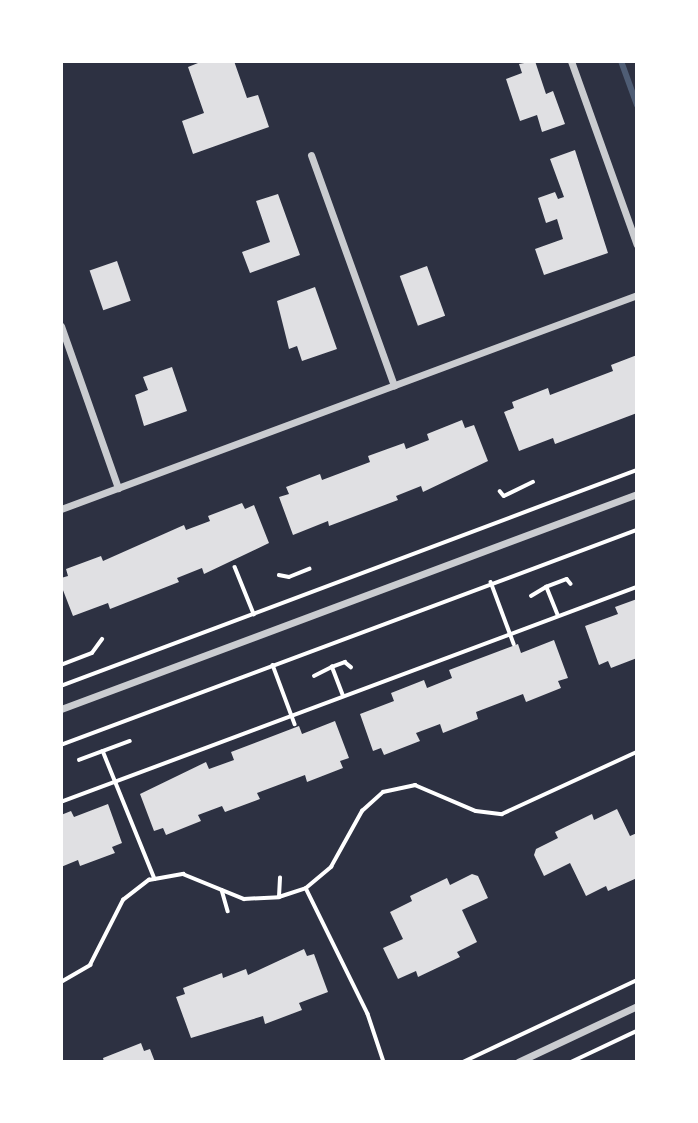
<!DOCTYPE html>
<style>
body{margin:0}
#map{position:relative;width:698px;height:1123px;overflow:hidden;background:#2d3142;font-family:Ubuntu,sans-serif}
div>[style]{position:absolute}
[style*='--x']{left:calc(var(--x)*1px);top:calc(var(--y)*1px);width:calc(var(--w)*1px);rotate:calc(var(--a)*1deg)}
.stream>*{height:6px;margin:-3px;padding:0 3px;transform-origin:3px;border-radius:3px;background:#4f5d75}
.building>*{inset:0;background:#e0e0e3;transform-origin:0 0}
.path>*{height:3.5px;margin:-1.75px;padding:0 1.75px;transform-origin:1.75px;border-radius:1.75px;background:#fff}
.minor>*{height:7px;margin:-3.5px;padding:0 3.5px;transform-origin:3.5px;border-radius:3.5px;background:#caccd0}
span{translate:-50% -50%;white-space:nowrap;text-align:center;line-height:1.15;-webkit-text-stroke:7px #fff;paint-order:stroke}
.frame{position:absolute;inset:0;border:63px solid #fff;pointer-events:none}
</style>
<div id="map">
<div class="stream">
<div style="--x:621;--y:61;--w:47;--a:70"></div>
</div>
<div class="building">
<div style="clip-path:polygon(203px 61px,234px 61px,247px 98px,258px 95px,269px 127px,193px 154px,182px 121px,204px 113px,188px 67px)"></div>
<div style="clip-path:polygon(535px 61px,546px 94px,553px 91px,565px 124px,542px 132px,537px 115px,520px 121px,506px 79px,522px 73px,519px 64px)"></div>
<div style="clip-path:polygon(575px 150px,608px 253px,544px 275px,535px 249px,563px 239px,557px 219px,546px 223px,538px 198px,555px 192px,558px 199px,564px 197px,550px 159px)"></div>
<div style="clip-path:polygon(278px 194px,300px 255px,250px 273px,242px 252px,270px 242px,256px 201px)"></div>
<div style="left:117px;top:261px;width:42px;height:29px;rotate:71deg"></div>
<div style="left:427px;top:266px;width:53px;height:29px;rotate:70deg"></div>
<div style="clip-path:polygon(315px 287px,337px 349px,302px 361px,297px 346px,289px 349px,277px 301px)"></div>
<div style="clip-path:polygon(637px 355px,637px 413px,555px 444px,553px 438px,519px 451px,504px 412px,514px 408px,512px 402px,548px 388px,550px 395px,613px 371px,611px 365px)"></div>
<div style="clip-path:polygon(172px 367px,187px 411px,144px 426px,135px 395px,148px 390px,143px 377px)"></div>
<div style="clip-path:polygon(462px 420px,465px 428px,474px 425px,488px 461px,423px 492px,421px 486px,396px 496px,398px 500px,329px 526px,328px 521px,293px 535px,279px 497px,289px 494px,286px 487px,320px 474px,322px 480px,370px 462px,368px 456px,404px 443px,406px 449px,429px 440px,427px 434px)"></div>
<div style="clip-path:polygon(242px 503px,245px 509px,254px 505px,269px 543px,204px 574px,202px 568px,177px 578px,179px 582px,110px 609px,108px 603px,73px 616px,61px 585px,61px 578px,68px 576px,66px 569px,101px 556px,103px 561px,184px 525px,186px 530px,210px 521px,208px 516px)"></div>
<div style="clip-path:polygon(637px 599px,637px 658px,611px 668px,608px 661px,599px 665px,585px 626px,618px 614px,615px 607px)"></div>
<div style="clip-path:polygon(554px 640px,568px 678px,558px 681px,561px 688px,526px 702px,523px 694px,476px 712px,478px 719px,443px 733px,440px 724px,416px 733px,420px 741px,384px 755px,381px 748px,373px 751px,360px 714px,394px 701px,391px 693px,424px 680px,427px 688px,452px 678px,449px 670px,518px 644px,521px 653px)"></div>
<div style="clip-path:polygon(335px 721px,349px 758px,340px 761px,343px 768px,307px 782px,305px 775px,257px 793px,260px 799px,225px 812px,222px 806px,198px 815px,201px 821px,166px 835px,163px 828px,154px 831px,140px 794px,206px 762px,209px 769px,234px 760px,231px 752px,299px 726px,302px 734px)"></div>
<div style="clip-path:polygon(108px 804px,122px 843px,112px 847px,115px 853px,80px 866px,78px 860px,61px 867px,61px 815px,71px 811px,74px 817px)"></div>
<div style="clip-path:polygon(617px 809px,630px 836px,637px 833px,637px 878px,608px 891px,606px 886px,586px 896px,570px 863px,544px 876px,534px 855px,536px 849px,558px 838px,555px 832px,592px 814px,594px 820px)"></div>
<div style="clip-path:polygon(472px 874px,478px 876px,488px 898px,462px 910px,477px 942px,457px 952px,460px 957px,418px 977px,416px 971px,398px 979px,383px 948px,403px 939px,390px 912px,412px 901px,410px 896px,447px 878px,450px 885px)"></div>
<div style="clip-path:polygon(304px 949px,307px 956px,314px 954px,328px 992px,299px 1003px,302px 1010px,265px 1024px,263px 1016px,191px 1038px,176px 997px,185px 994px,183px 988px,222px 973px,223px 978px,246px 969px,248px 975px)"></div>
<div style="clip-path:polygon(141px 1043px,144px 1051px,150px 1049px,155px 1062px,104px 1062px,103px 1058px)"></div>
</div>
<div class="path">
<div style="--x:500;--y:491;--w:6;--a:51"></div>
<div style="--x:504;--y:496;--w:32;--a:-26"></div>
<div style="--x:235;--y:567;--w:51;--a:68"></div>
<div style="--x:279;--y:575;--w:10;--a:11"></div>
<div style="--x:289;--y:577;--w:22;--a:-22"></div>
<div style="--x:491;--y:582;--w:66;--a:69.6"></div>
<div style="--x:531;--y:596;--w:17;--a:-31"></div>
<div style="--x:558;--y:616;--w:31;--a:-112"></div>
<div style="--x:546;--y:587;--w:22;--a:-21"></div>
<div style="--x:567;--y:579;--w:6;--a:51"></div>
<div style="--x:61;--y:665;--w:33;--a:-21"></div>
<div style="--x:92;--y:653;--w:17;--a:-54"></div>
<div style="--x:273;--y:665;--w:63;--a:69.6"></div>
<div style="--x:314;--y:676;--w:20;--a:-27"></div>
<div style="--x:61;--y:686;--w:615;--a:-20.56"></div>
<div style="--x:343;--y:696;--w:31;--a:-111"></div>
<div style="--x:332;--y:667;--w:14;--a:-21"></div>
<div style="--x:345;--y:662;--w:8;--a:40"></div>
<div style="--x:61;--y:745;--w:615;--a:-20.47"></div>
<div style="--x:103;--y:751;--w:138;--a:67.9"></div>
<div style="--x:79;--y:760;--w:54;--a:-20.4"></div>
<div style="--x:61;--y:802;--w:615;--a:-20.47"></div>
<div style="--x:306;--y:888;--w:140;--a:63.8"></div>
<div style="--x:368;--y:1014;--w:51;--a:71.6"></div>
<div style="--x:222;--y:890;--w:22;--a:74"></div>
<div style="--x:279;--y:897;--w:19;--a:-87"></div>
<div style="--x:61;--y:982;--w:34;--a:-30"></div>
<div style="--x:90;--y:965;--w:73;--a:-63.1"></div>
<div style="--x:123;--y:900;--w:33;--a:-38"></div>
<div style="--x:149;--y:880;--w:35;--a:-10"></div>
<div style="--x:183;--y:874;--w:66;--a:22.3"></div>
<div style="--x:244;--y:899;--w:35;--a:-3"></div>
<div style="--x:279;--y:897;--w:28;--a:-18"></div>
<div style="--x:306;--y:888;--w:33;--a:-40"></div>
<div style="--x:331;--y:867;--w:64;--a:-61"></div>
<div style="--x:362;--y:811;--w:28;--a:-42"></div>
<div style="--x:383;--y:792;--w:33;--a:-12"></div>
<div style="--x:415;--y:785;--w:66;--a:23.1"></div>
<div style="--x:476;--y:811;--w:26;--a:7"></div>
<div style="--x:502;--y:814;--w:149;--a:-24.7"></div>
<div style="--x:463;--y:1062;--w:192;--a:-25.2"></div>
<div style="--x:571;--y:1062;--w:73;--a:-25.2"></div>
</div>
<div class="minor">
<div style="--x:571;--y:61;--w:195;--a:70.3"></div>
<div style="--x:311;--y:155;--w:245;--a:70.2"></div>
<div style="--x:61;--y:326;--w:172;--a:70.6"></div>
<div style="--x:61;--y:509;--w:614;--a:-20.38"></div>
<div style="--x:61;--y:709;--w:615;--a:-20.47"></div>
<div style="--x:518;--y:1062;--w:132;--a:-25.2"></div>
</div>
<div class="frame"></div>
</div>
